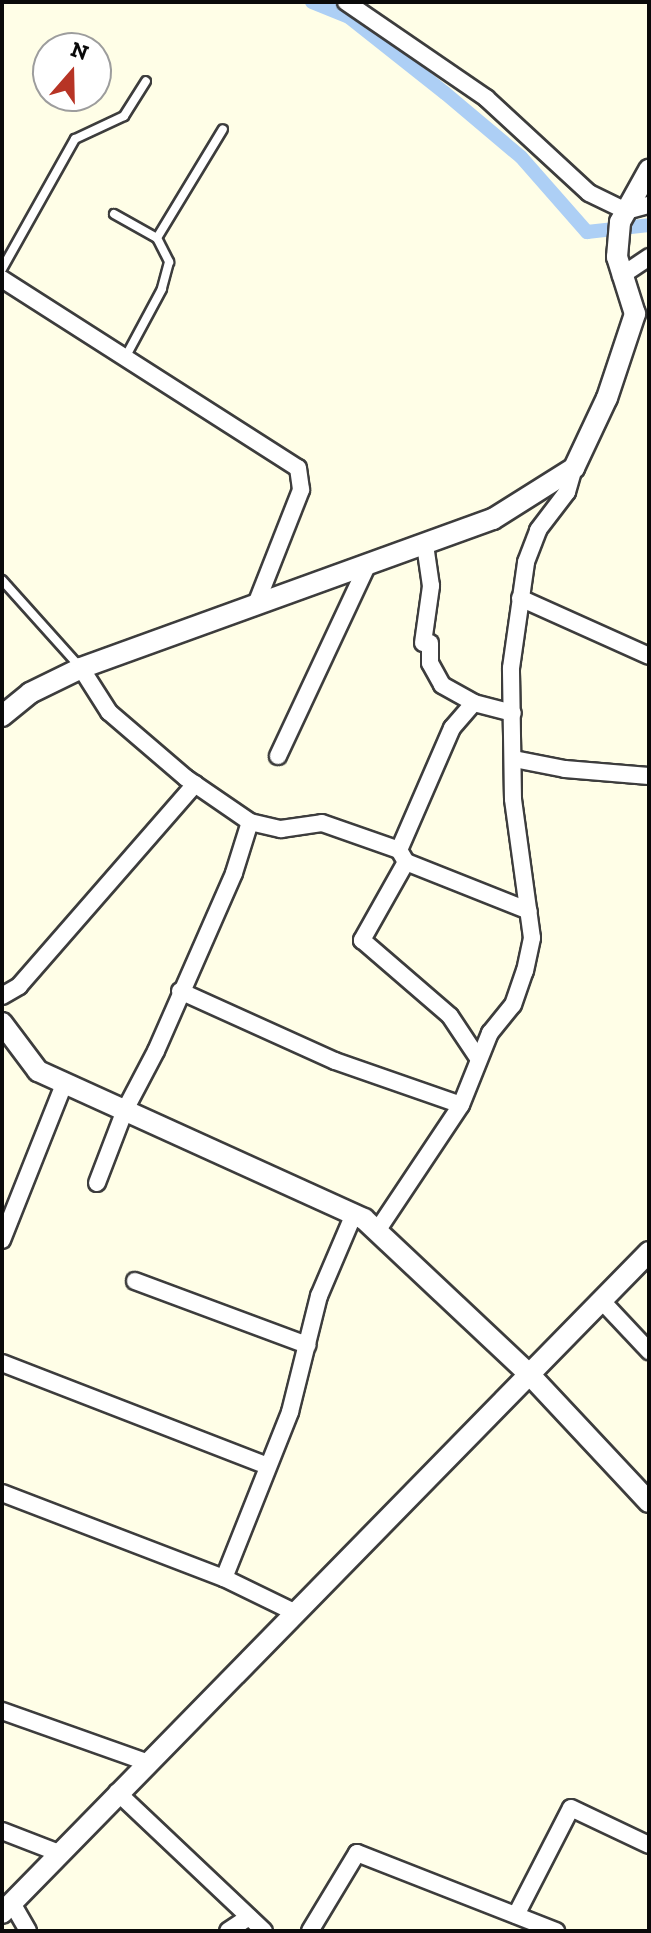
<!DOCTYPE html>
<style>
body{margin:0}
#map{position:relative;width:651px;height:1933px;overflow:hidden;background:#fffee7;font-family:"Zilla Slab",serif}
div>[style]{position:absolute}
[style*='--x']{left:calc(var(--x)*1px);top:calc(var(--y)*1px);width:calc(var(--w)*1px);rotate:calc(var(--a)*1deg)}
.canal>*{height:14px;margin:-7px;padding:0 7px;transform-origin:7px;border-radius:7px;background:#adcff5}
.roads{filter:drop-shadow(2px 0 #3d3d3d) drop-shadow(-2px 0 #3d3d3d) drop-shadow(0 2px #3d3d3d) drop-shadow(0 -2px #3d3d3d)}
.service>*{height:8px;margin:-4px;padding:0 4px;transform-origin:4px;border-radius:4px;background:#fff}
.minor>*{height:16px;margin:-8px;padding:0 8px;transform-origin:8px;border-radius:8px;background:#fff}
.tertiary>*{height:20px;margin:-10px;padding:0 10px;transform-origin:10px;border-radius:10px;background:#fff}
span{translate:-50% -50%;white-space:nowrap;text-align:center;line-height:1.15;-webkit-text-stroke:8px #fff;paint-order:stroke}
.frame{position:absolute;inset:0;border:4px solid #0a0a0a;pointer-events:none}
.north{position:absolute;left:32px;top:32px;width:80px;height:80px;box-sizing:border-box;background:#fff;border:2px solid #9d9d9d;border-radius:50%;rotate:20deg;font-size:22px;font-weight:700;line-height:32px;text-align:center;color:#0a0a0a}
.north::after{content:'';display:block;margin:auto;width:28px;height:36px;background:#b73425;clip-path:polygon(50% 0,100% 100%,50% 72%,0 100%)}
</style>
<div id="map">
<div class="canal">
<div style="--x:312;--y:2;--w:40;--a:22"></div>
<div style="--x:349;--y:17;--w:122;--a:38.4"></div>
<div style="--x:445;--y:93;--w:99;--a:40.1"></div>
<div style="--x:521;--y:157;--w:100;--a:48.7"></div>
<div style="--x:587;--y:232;--w:62;--a:-6.4"></div>
</div>
<div class="roads">
<div class="service">
<div style="--x:114;--y:214;--w:49;--a:29.2"></div>
<div style="--x:157;--y:238;--w:27;--a:63"></div>
<div style="--x:169;--y:262;--w:28;--a:105"></div>
<div style="--x:162;--y:289;--w:76;--a:118.2"></div>
<div style="--x:157;--y:238;--w:127;--a:-58.8"></div>
<div style="--x:2;--y:269;--w:149;--a:-60.7"></div>
<div style="--x:75;--y:139;--w:54;--a:-25.1"></div>
<div style="--x:124;--y:116;--w:41;--a:-57.8"></div>
<div style="--x:2;--y:580;--w:117;--a:48.1"></div>
</div>
<div class="minor">
<div style="--x:346;--y:2;--w:170;--a:34.4"></div>
<div style="--x:486;--y:98;--w:140;--a:42.7"></div>
<div style="--x:589;--y:193;--w:41;--a:25.9"></div>
<div style="--x:626;--y:211;--w:24;--a:-15"></div>
<div style="--x:621;--y:276;--w:34;--a:-34"></div>
<div style="--x:2;--y:279;--w:351;--a:32.6"></div>
<div style="--x:298;--y:468;--w:22;--a:82"></div>
<div style="--x:301;--y:490;--w:123;--a:111.5"></div>
<div style="--x:520;--y:598;--w:141;--a:24.2"></div>
<div style="--x:423;--y:643;--w:58;--a:-82"></div>
<div style="--x:431;--y:586;--w:41;--a:-98.3"></div>
<div style="--x:430;--y:643;--w:20;--a:90"></div>
<div style="--x:430;--y:663;--w:25;--a:61"></div>
<div style="--x:442;--y:685;--w:37;--a:29"></div>
<div style="--x:474;--y:703;--w:40;--a:14.4"></div>
<div style="--x:81;--y:668;--w:52;--a:57.5"></div>
<div style="--x:109;--y:712;--w:101;--a:40.6"></div>
<div style="--x:186;--y:778;--w:78;--a:34.5"></div>
<div style="--x:250;--y:822;--w:32;--a:13"></div>
<div style="--x:281;--y:829;--w:41;--a:-8.3"></div>
<div style="--x:322;--y:823;--w:82;--a:19.3"></div>
<div style="--x:399;--y:850;--w:14;--a:60"></div>
<div style="--x:406;--y:862;--w:90;--a:119.4"></div>
<div style="--x:362;--y:940;--w:116;--a:40.8"></div>
<div style="--x:450;--y:1016;--w:50;--a:56.3"></div>
<div style="--x:278;--y:756;--w:208;--a:-64.9"></div>
<div style="--x:514;--y:759;--w:52;--a:11.1"></div>
<div style="--x:565;--y:769;--w:84;--a:4.8"></div>
<div style="--x:399;--y:850;--w:133;--a:-66.5"></div>
<div style="--x:452;--y:728;--w:33;--a:-49"></div>
<div style="--x:406;--y:862;--w:132;--a:21.7"></div>
<div style="--x:180;--y:991;--w:170;--a:24.3"></div>
<div style="--x:335;--y:1061;--w:133;--a:19.2"></div>
<div style="--x:2;--y:996;--w:20;--a:-30"></div>
<div style="--x:19;--y:986;--w:268;--a:-48.9"></div>
<div style="--x:97;--y:1183;--w:78;--a:-69"></div>
<div style="--x:125;--y:1110;--w:67;--a:-62.3"></div>
<div style="--x:156;--y:1051;--w:194;--a:-66.3"></div>
<div style="--x:234;--y:873;--w:53;--a:-72.6"></div>
<div style="--x:377;--y:1231;--w:151;--a:-56.3"></div>
<div style="--x:461;--y:1105;--w:78;--a:-68.1"></div>
<div style="--x:490;--y:1033;--w:36;--a:-51"></div>
<div style="--x:513;--y:1005;--w:36;--a:-71"></div>
<div style="--x:525;--y:971;--w:34;--a:-78"></div>
<div style="--x:532;--y:938;--w:140;--a:-97.8"></div>
<div style="--x:513;--y:799;--w:131;--a:-90.9"></div>
<div style="--x:511;--y:668;--w:107;--a:-81.9"></div>
<div style="--x:526;--y:562;--w:34;--a:-69"></div>
<div style="--x:538;--y:530;--w:48;--a:-52.7"></div>
<div style="--x:567;--y:492;--w:25;--a:-74"></div>
<div style="--x:2;--y:1240;--w:168;--a:-68.3"></div>
<div style="--x:135;--y:1281;--w:184;--a:20.4"></div>
<div style="--x:602;--y:1301;--w:69;--a:46.8"></div>
<div style="--x:2;--y:1363;--w:285;--a:21.2"></div>
<div style="--x:2;--y:1493;--w:238;--a:21"></div>
<div style="--x:224;--y:1578;--w:80;--a:25.9"></div>
<div style="--x:224;--y:1578;--w:179;--a:-68.3"></div>
<div style="--x:290;--y:1412;--w:120;--a:-76"></div>
<div style="--x:319;--y:1296;--w:89;--a:-66.9"></div>
<div style="--x:2;--y:1711;--w:153;--a:19.5"></div>
<div style="--x:117;--y:1792;--w:202;--a:43.4"></div>
<div style="--x:2;--y:1831;--w:61;--a:21.1"></div>
<div style="--x:12;--y:1903;--w:32;--a:60"></div>
<div style="--x:516;--y:1915;--w:120;--a:-62.8"></div>
<div style="--x:571;--y:1808;--w:86;--a:25.4"></div>
<div style="--x:228;--y:1931;--w:25;--a:-34"></div>
<div style="--x:310;--y:1931;--w:91;--a:-58.9"></div>
<div style="--x:357;--y:1853;--w:214;--a:21.4"></div>
</div>
<div class="tertiary">
<div style="--x:2;--y:716;--w:36;--a:-39"></div>
<div style="--x:30;--y:693;--w:57;--a:-26.1"></div>
<div style="--x:81;--y:668;--w:438;--a:-19.9"></div>
<div style="--x:493;--y:519;--w:96;--a:-32.2"></div>
<div style="--x:574;--y:468;--w:77;--a:-64.8"></div>
<div style="--x:607;--y:398;--w:89;--a:-71.6"></div>
<div style="--x:635;--y:314;--w:60;--a:-107.5"></div>
<div style="--x:617;--y:257;--w:35;--a:-85"></div>
<div style="--x:620;--y:222;--w:60;--a:-60.9"></div>
<div style="--x:2;--y:1023;--w:60;--a:53.1"></div>
<div style="--x:38;--y:1071;--w:358;--a:24.4"></div>
<div style="--x:364;--y:1219;--w:228;--a:43.2"></div>
<div style="--x:530;--y:1375;--w:174;--a:46.9"></div>
<div style="--x:2;--y:1913;--w:925;--a:-45.61"></div>
</div>
</div>
<div class="frame"></div>
<div class="north">N</div>
</div>
